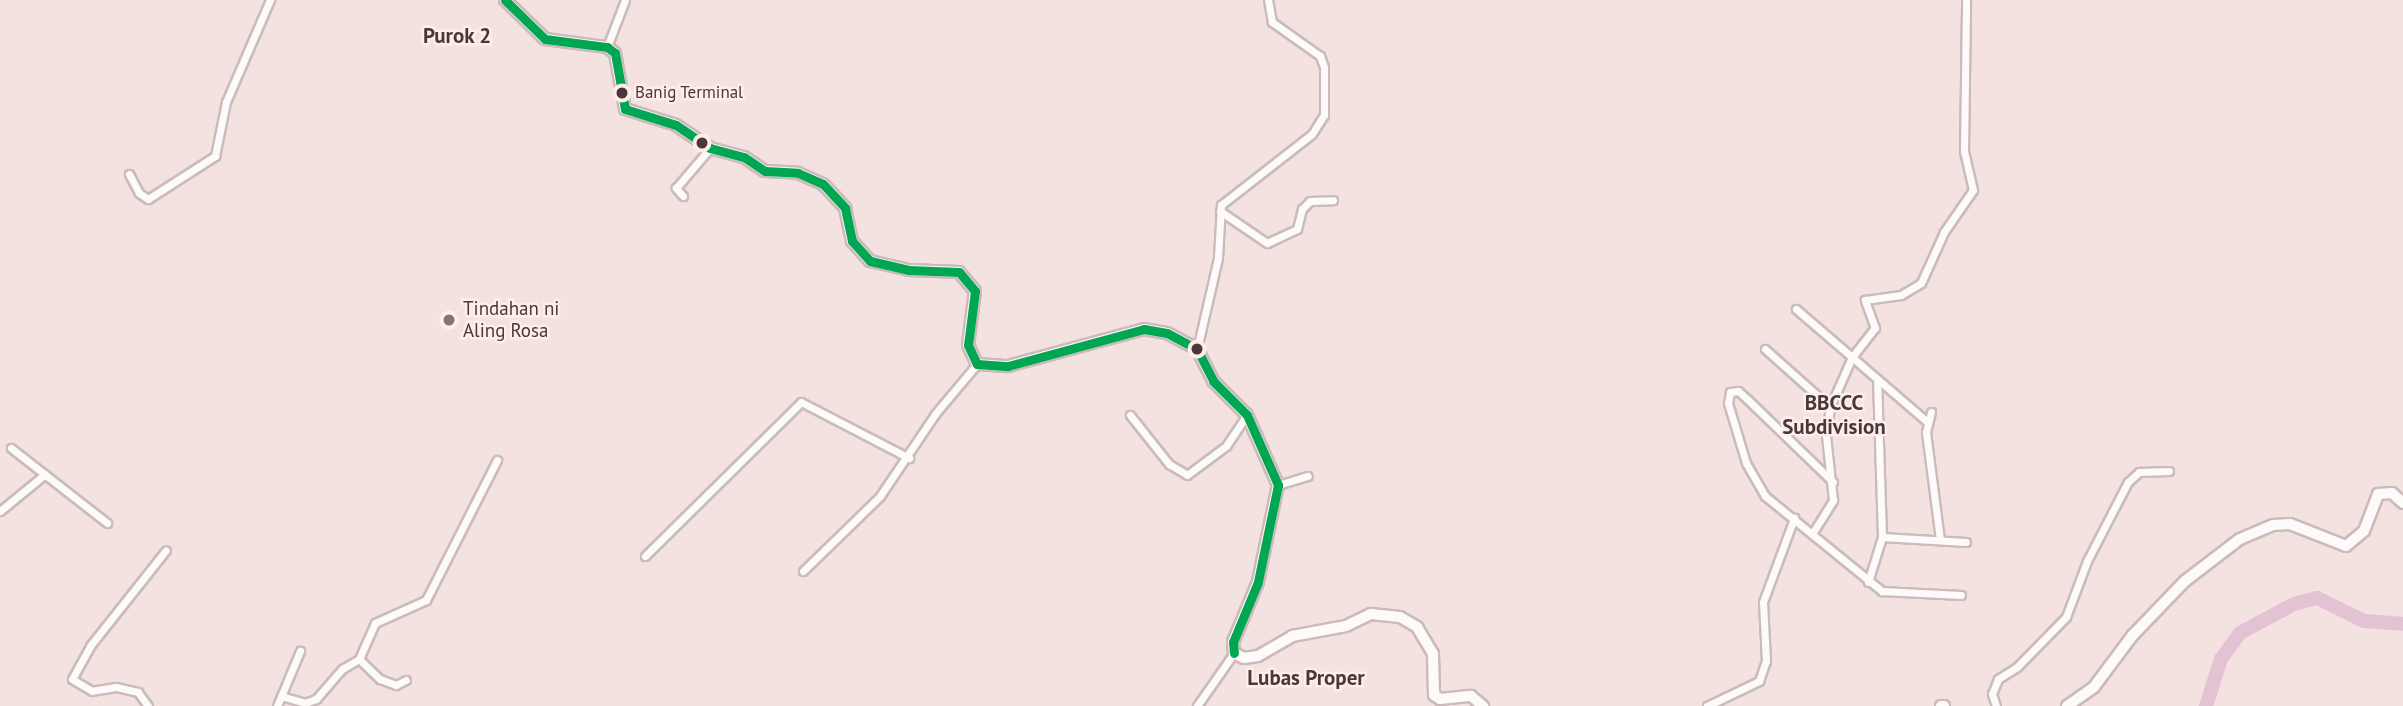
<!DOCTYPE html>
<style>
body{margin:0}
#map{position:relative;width:2403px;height:706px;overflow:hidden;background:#f4e2e0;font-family:"PT Sans",sans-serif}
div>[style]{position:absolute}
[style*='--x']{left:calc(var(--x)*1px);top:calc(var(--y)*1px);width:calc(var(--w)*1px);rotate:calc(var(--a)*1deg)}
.river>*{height:14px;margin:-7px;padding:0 7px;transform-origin:7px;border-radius:7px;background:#e3c3d3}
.roads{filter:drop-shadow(2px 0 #cbbbba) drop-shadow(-2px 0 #cbbbba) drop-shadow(0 2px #cbbbba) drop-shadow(0 -2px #cbbbba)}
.street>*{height:7px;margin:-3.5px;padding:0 3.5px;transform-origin:3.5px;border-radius:3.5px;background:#fdfbfa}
.secondary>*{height:10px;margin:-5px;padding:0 5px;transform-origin:5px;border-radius:5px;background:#fdfbfa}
.bus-1>*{height:9px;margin:-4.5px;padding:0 4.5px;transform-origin:4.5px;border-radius:4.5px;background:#00a651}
.dots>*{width:19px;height:19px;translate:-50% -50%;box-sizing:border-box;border:4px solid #feedeb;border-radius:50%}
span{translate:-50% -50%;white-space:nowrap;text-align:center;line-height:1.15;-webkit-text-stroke:5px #feedeb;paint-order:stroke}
.bus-label{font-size:17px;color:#483837}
.left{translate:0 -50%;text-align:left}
.poi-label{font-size:19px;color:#483837}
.neighbourhood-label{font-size:21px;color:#483837;font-weight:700}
</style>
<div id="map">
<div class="river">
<div style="--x:2206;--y:706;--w:49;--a:-72.3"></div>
<div style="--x:2221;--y:659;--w:32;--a:-54"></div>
<div style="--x:2240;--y:633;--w:61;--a:-28.2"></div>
<div style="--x:2294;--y:604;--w:24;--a:-15"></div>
<div style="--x:2317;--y:598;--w:52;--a:26.1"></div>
<div style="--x:2364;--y:621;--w:39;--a:4"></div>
</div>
<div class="roads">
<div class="street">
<div style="--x:607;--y:47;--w:50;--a:-69"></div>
<div style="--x:129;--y:174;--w:21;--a:62"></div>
<div style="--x:139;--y:193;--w:11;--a:34"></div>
<div style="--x:148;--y:199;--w:80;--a:-32.7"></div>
<div style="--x:215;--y:156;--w:55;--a:-78.5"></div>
<div style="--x:226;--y:102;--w:111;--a:-66.7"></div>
<div style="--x:683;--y:196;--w:11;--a:-131"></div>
<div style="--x:676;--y:188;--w:52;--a:-49.6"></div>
<div style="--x:1220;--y:211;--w:57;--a:34.2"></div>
<div style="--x:1267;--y:243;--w:33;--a:-25"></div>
<div style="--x:1297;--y:229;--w:21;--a:-76"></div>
<div style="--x:1302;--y:209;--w:11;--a:-45"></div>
<div style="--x:1310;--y:201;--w:23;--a:-2"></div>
<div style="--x:1796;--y:309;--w:172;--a:40.7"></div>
<div style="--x:1197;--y:349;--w:93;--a:-77"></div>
<div style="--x:1218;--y:258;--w:53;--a:-86.8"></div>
<div style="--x:1221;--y:205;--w:115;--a:-38"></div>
<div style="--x:1312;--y:134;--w:22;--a:-58"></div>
<div style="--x:1324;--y:115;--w:48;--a:-90"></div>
<div style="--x:1324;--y:67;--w:12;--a:-110"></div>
<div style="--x:1320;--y:56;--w:59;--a:-144.7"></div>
<div style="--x:1272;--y:22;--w:22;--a:-100"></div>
<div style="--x:1765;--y:349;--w:87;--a:41.7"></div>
<div style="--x:1931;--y:412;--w:21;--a:104"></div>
<div style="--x:1926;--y:432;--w:109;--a:82.6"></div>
<div style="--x:1130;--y:415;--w:63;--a:51.5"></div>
<div style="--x:1169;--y:464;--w:21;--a:31"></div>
<div style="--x:1187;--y:475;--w:49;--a:-36.6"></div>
<div style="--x:1226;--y:446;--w:37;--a:-56"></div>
<div style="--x:11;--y:448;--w:122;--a:38"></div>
<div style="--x:1833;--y:482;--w:120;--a:-136"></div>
<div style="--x:1747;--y:399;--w:12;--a:-138"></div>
<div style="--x:1738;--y:391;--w:8;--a:173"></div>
<div style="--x:1730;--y:392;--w:11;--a:100"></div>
<div style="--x:1728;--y:403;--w:63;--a:73.3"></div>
<div style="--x:1746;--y:463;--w:38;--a:60"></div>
<div style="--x:1765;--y:496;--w:151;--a:39.1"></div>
<div style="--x:1882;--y:591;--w:79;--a:2.9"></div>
<div style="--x:1278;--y:485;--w:31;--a:-17"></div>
<div style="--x:0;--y:511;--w:58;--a:-39.4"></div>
<div style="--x:1812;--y:534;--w:40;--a:-58"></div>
<div style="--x:1833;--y:500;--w:64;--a:-96.2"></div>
<div style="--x:1826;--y:436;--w:29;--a:-82"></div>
<div style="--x:1830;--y:407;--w:55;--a:-66.3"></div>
<div style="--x:1852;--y:357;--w:37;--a:-52"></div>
<div style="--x:1875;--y:328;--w:30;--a:-110"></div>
<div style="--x:1865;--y:300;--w:36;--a:-8"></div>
<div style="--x:1901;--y:295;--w:23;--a:-31"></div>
<div style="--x:1921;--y:283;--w:56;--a:-65.7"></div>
<div style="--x:1944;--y:232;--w:51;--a:-55.4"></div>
<div style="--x:1973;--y:190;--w:40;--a:-103"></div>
<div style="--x:1964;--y:151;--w:151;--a:-89.2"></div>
<div style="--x:1882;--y:537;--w:84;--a:3.4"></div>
<div style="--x:645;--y:556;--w:219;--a:-44.6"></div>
<div style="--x:801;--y:402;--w:122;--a:27.4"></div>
<div style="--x:803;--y:571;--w:107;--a:-44.2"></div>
<div style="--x:880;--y:496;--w:99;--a:-56.1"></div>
<div style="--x:935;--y:414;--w:65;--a:-50"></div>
<div style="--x:1868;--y:582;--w:47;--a:-72.7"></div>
<div style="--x:1882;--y:537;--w:155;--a:-91.8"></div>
<div style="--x:359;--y:659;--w:29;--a:44"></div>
<div style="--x:380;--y:679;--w:17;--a:21"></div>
<div style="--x:396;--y:685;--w:11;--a:-27"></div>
<div style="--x:281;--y:696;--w:25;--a:16"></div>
<div style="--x:305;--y:703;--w:12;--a:-20"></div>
<div style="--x:316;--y:699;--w:40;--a:-49"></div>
<div style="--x:342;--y:669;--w:20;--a:-30"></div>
<div style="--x:359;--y:659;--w:39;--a:-66"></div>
<div style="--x:375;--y:623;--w:56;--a:-24.3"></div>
<div style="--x:426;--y:600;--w:157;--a:-63.1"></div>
<div style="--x:148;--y:706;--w:17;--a:-126"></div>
<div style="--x:138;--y:692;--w:23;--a:-167"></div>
<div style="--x:116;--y:687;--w:24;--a:171"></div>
<div style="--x:92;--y:691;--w:23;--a:-149"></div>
<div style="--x:72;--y:679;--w:38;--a:-61"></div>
<div style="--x:90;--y:646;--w:122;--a:-51.6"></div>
<div style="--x:277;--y:706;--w:60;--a:-67.3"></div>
<div style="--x:1197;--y:706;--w:65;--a:-55.1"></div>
<div style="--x:1707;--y:706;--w:58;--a:-25.7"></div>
<div style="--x:1759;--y:681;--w:21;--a:-71"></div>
<div style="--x:1766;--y:661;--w:59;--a:-92.9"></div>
<div style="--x:1763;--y:602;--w:90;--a:-69.7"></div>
<div style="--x:1996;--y:706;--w:13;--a:-108"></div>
<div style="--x:1992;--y:694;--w:16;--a:-68"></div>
<div style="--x:1998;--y:679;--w:22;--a:-32"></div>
<div style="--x:2017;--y:667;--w:70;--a:-45.6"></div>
<div style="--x:2066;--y:617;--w:60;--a:-69.4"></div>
<div style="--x:2087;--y:561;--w:89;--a:-62.6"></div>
<div style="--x:2128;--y:482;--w:15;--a:-42"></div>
<div style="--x:2139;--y:472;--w:30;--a:-2"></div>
</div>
<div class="secondary">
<div style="--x:505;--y:0;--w:56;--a:44.3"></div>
<div style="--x:545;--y:39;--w:63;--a:7.4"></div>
<div style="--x:607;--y:47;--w:10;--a:37"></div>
<div style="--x:615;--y:53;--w:57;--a:79.9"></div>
<div style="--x:625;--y:109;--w:53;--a:17.4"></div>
<div style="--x:676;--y:125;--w:41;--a:34.1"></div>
<div style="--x:710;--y:148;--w:35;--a:15"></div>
<div style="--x:744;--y:157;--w:25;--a:34"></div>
<div style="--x:765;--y:171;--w:33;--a:3"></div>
<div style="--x:798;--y:173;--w:27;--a:24"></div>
<div style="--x:823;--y:184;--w:33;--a:47"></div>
<div style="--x:845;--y:208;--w:34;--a:78"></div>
<div style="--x:852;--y:241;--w:27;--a:48"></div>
<div style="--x:870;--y:261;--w:40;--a:13"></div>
<div style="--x:909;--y:270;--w:50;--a:2.3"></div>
<div style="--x:959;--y:272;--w:25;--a:50"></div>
<div style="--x:975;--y:291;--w:54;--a:97.4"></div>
<div style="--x:968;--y:345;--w:21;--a:65"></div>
<div style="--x:977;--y:364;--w:31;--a:4"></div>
<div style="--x:1008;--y:366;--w:141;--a:-15.2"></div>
<div style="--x:1144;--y:329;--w:23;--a:10"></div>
<div style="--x:1167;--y:333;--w:34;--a:28"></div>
<div style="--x:1197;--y:349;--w:36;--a:63"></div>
<div style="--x:1213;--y:381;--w:48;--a:45"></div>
<div style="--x:1247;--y:415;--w:77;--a:66.1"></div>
<div style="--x:1278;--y:485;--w:99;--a:101.7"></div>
<div style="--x:1258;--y:582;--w:65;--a:112.6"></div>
<div style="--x:1233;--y:642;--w:11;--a:85"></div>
<div style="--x:1234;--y:653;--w:11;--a:27"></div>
<div style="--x:1244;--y:658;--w:14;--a:-8"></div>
<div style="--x:1258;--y:656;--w:39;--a:-30"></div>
<div style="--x:1292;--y:636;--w:55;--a:-10.5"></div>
<div style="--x:1346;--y:626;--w:28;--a:-26"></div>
<div style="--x:1371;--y:614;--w:29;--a:6"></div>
<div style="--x:1400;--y:617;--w:20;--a:30"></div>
<div style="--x:1417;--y:627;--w:31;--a:59"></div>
<div style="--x:1433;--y:654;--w:41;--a:88.6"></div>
<div style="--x:1434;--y:695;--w:7;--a:34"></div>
<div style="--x:1440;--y:699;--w:31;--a:-6"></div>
<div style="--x:1471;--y:696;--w:16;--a:40"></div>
<div style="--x:1941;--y:706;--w:3;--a:0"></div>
<div style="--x:2067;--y:706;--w:33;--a:-35"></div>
<div style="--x:2094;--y:687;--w:64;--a:-53.3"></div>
<div style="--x:2132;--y:636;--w:76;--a:-46.1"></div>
<div style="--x:2185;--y:581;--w:69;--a:-37.4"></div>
<div style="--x:2240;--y:539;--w:36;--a:-23"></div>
<div style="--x:2273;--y:525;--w:17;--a:-3"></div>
<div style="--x:2290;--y:524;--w:60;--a:21.4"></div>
<div style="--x:2346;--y:546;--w:23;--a:-40"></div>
<div style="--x:2364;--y:531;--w:40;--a:-69"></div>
<div style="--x:2378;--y:494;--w:14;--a:-4"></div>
<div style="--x:2392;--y:493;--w:15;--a:42"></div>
</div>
</div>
<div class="bus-1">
<div style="--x:505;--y:0;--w:56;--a:44.3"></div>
<div style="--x:545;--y:39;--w:63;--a:7.4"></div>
<div style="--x:607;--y:47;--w:10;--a:37"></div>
<div style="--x:615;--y:53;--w:57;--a:79.9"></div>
<div style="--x:625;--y:109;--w:53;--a:17.4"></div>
<div style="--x:676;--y:125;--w:41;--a:34.1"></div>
<div style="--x:710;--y:148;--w:35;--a:15"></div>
<div style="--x:744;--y:157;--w:25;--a:34"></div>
<div style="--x:765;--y:171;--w:33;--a:3"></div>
<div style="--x:798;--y:173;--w:27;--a:24"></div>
<div style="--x:823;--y:184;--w:33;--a:47"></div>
<div style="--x:845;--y:208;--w:34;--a:78"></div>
<div style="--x:852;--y:241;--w:27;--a:48"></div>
<div style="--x:870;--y:261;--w:40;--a:13"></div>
<div style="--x:909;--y:270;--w:50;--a:2.3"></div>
<div style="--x:959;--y:272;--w:25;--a:50"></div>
<div style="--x:975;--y:291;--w:54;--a:97.4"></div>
<div style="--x:968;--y:345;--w:21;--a:65"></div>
<div style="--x:977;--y:364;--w:31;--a:4"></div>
<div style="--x:1008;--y:366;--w:141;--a:-15.2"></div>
<div style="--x:1144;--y:329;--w:23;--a:10"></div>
<div style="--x:1167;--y:333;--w:34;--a:28"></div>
<div style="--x:1197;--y:349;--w:36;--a:63"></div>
<div style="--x:1213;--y:381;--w:48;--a:45"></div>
<div style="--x:1247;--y:415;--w:77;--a:66.1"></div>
<div style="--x:1278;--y:485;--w:99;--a:101.7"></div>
<div style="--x:1258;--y:582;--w:65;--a:112.6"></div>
<div style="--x:1233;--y:642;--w:11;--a:85"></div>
</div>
<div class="dots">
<div style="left:622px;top:93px;background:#483837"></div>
<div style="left:702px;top:143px;background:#483837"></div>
<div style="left:449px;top:320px;background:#847472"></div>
<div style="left:1197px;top:349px;background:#483837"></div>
</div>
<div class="bus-label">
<span class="left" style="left:635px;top:93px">Banig Terminal</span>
</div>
<div class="poi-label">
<span class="left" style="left:463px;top:320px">Tindahan ni<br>Aling Rosa</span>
</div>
<div class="neighbourhood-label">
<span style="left:457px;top:36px">Purok 2</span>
<span style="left:1834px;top:415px">BBCCC<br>Subdivision</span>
<span style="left:1306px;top:678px">Lubas Proper</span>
</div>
</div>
